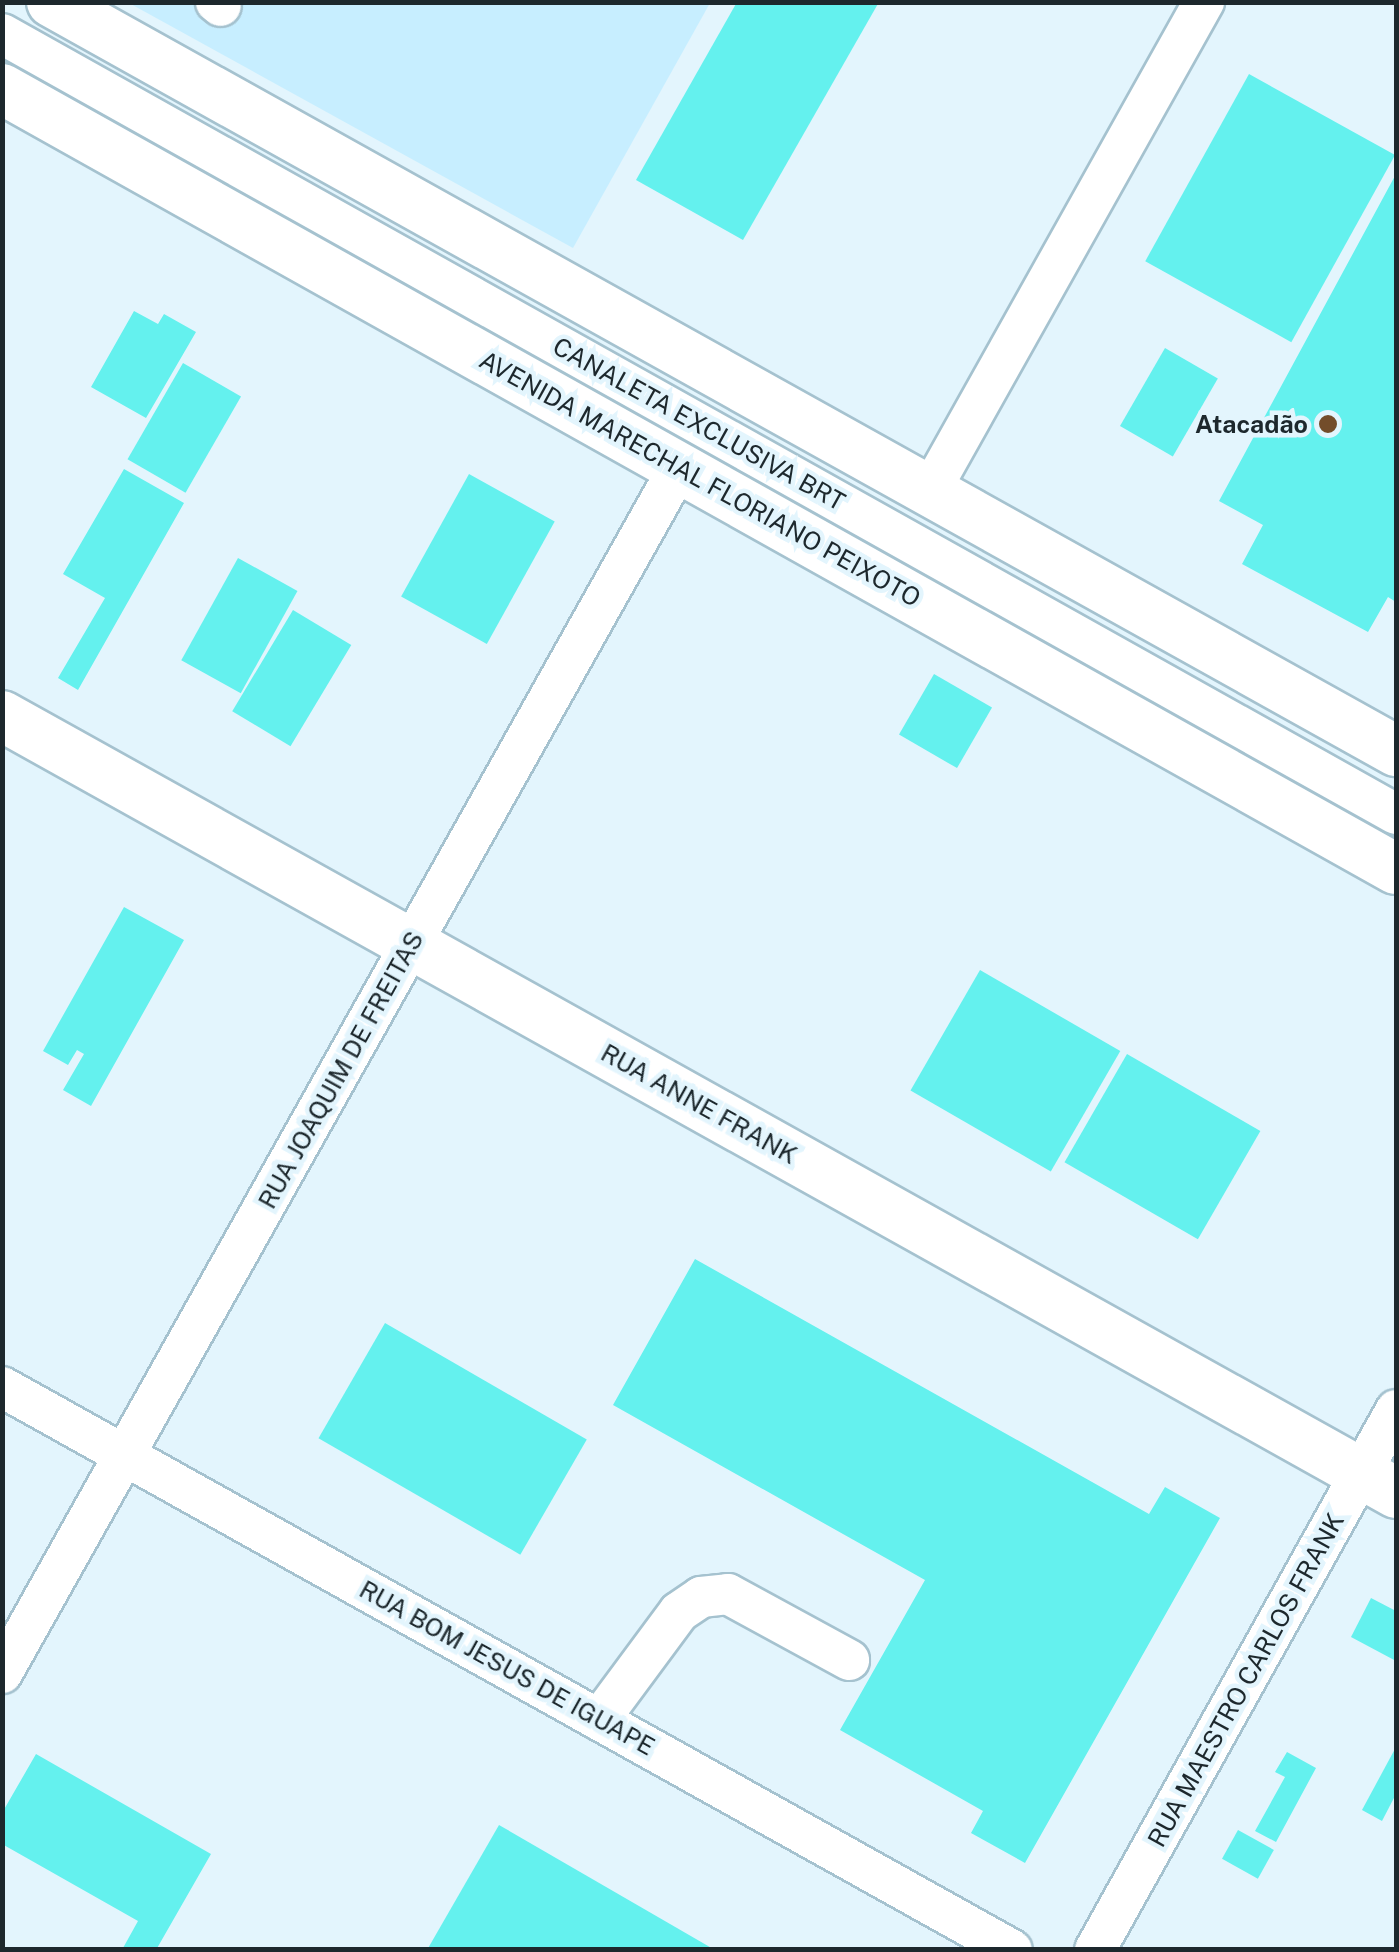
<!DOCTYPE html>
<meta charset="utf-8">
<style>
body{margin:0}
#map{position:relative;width:1399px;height:1952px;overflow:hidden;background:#e3f5fd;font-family:"Public Sans",sans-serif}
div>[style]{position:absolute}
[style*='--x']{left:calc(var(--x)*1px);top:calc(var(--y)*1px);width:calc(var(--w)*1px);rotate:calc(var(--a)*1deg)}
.built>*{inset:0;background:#c7eeff}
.building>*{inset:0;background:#64f1ee;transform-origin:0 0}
.roads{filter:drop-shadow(2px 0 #a5c2cf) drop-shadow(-2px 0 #a5c2cf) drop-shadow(0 2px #a5c2cf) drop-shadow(0 -2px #a5c2cf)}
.minor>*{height:40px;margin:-20px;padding:0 20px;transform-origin:20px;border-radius:20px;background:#fff}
.major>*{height:50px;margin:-25px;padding:0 25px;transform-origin:25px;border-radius:25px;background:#fff}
.dots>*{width:28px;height:28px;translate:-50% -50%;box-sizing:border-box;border:5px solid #e3f5fd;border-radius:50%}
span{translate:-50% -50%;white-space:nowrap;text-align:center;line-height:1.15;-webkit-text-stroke:9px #e3f5fd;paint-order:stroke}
.street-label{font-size:25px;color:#1d282d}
.poi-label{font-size:25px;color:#1d282d;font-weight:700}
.right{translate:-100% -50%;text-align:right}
.frame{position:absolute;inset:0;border:5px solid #1d282d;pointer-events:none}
</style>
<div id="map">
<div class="built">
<div style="clip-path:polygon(129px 3px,710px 3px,573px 248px)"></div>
</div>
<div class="building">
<div style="clip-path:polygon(737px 2px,879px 2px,743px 240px,636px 180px)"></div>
<div style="left:1249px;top:74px;width:167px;height:214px;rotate:29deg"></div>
<div style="clip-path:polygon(1396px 174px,1396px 602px,1388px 597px,1368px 632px,1242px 564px,1263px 525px,1219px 501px)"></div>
<div style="clip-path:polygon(134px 311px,158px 324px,164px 314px,196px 332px,146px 418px,91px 387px)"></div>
<div style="left:1165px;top:348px;width:61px;height:90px;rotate:30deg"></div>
<div style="left:183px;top:363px;width:67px;height:111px;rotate:30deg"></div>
<div style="clip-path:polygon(124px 469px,184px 503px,78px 690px,58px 678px,105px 598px,63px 574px)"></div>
<div style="left:469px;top:474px;width:98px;height:140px;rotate:29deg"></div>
<div style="left:238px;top:558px;width:68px;height:117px;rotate:29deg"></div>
<div style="left:293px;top:610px;width:68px;height:118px;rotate:31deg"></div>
<div style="left:934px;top:674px;width:67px;height:70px;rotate:30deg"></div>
<div style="clip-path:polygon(124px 907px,184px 940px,91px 1106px,63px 1090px,84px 1054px,77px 1050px,68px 1065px,43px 1051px)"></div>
<div style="left:980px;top:970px;width:162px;height:139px;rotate:30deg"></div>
<div style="left:1127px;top:1054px;width:154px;height:125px;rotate:30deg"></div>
<div style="clip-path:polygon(695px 1259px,1149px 1514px,1165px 1487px,1220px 1518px,1025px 1863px,971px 1833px,983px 1811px,840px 1730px,925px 1580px,613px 1405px)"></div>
<div style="left:385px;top:1323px;width:233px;height:133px;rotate:30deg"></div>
<div style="clip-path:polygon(1371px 1598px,1396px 1611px,1396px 1661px,1351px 1637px)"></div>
<div style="clip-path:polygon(1396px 1747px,1396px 1794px,1382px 1821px,1362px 1810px)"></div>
<div style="clip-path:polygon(1287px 1752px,1316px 1768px,1276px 1842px,1255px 1831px,1285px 1777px,1275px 1772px)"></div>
<div style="clip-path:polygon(36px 1754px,211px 1854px,156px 1950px,123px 1948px,138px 1921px,2px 1844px,2px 1813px)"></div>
<div style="clip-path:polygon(499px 1825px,715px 1950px,427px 1950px)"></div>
<div style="left:1238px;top:1830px;width:41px;height:33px;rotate:29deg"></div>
</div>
<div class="roads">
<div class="minor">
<div style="--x:216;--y:2;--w:6;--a:39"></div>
<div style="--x:2;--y:34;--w:1597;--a:29.23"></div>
<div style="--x:930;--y:491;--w:561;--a:-60.74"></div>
<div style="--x:2;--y:1387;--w:1156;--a:29.14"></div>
<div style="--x:2;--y:1673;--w:1383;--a:-60.69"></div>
<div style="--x:599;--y:1720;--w:134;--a:-53.5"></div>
<div style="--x:679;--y:1612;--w:27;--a:-34"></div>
<div style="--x:701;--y:1597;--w:27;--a:-6"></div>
<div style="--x:728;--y:1594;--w:138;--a:28.6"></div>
<div style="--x:1095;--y:1950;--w:618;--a:-60.86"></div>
</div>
<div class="major">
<div style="--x:52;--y:2;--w:1539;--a:29.13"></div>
<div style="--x:2;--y:89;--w:1597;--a:29.23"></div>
<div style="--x:2;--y:716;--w:1596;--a:29.13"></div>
</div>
</div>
<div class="dots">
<div style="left:1328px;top:424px;background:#734d2a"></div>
</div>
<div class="street-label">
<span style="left:699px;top:424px;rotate:29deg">CANALETA EXCLUSIVA BRT</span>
<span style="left:700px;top:479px;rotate:29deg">AVENIDA MARECHAL FLORIANO PEIXOTO</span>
<span style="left:341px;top:1070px;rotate:-61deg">RUA JOAQUIM DE FREITAS</span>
<span style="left:699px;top:1104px;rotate:29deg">RUA ANNE FRANK</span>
<span style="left:507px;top:1668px;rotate:29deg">RUA BOM JESUS DE IGUAPE</span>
<span style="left:1246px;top:1680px;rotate:-61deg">RUA MAESTRO CARLOS FRANK</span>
</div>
<div class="poi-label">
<span class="right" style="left:1308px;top:424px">Atacadão</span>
</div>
<div class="frame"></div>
</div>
